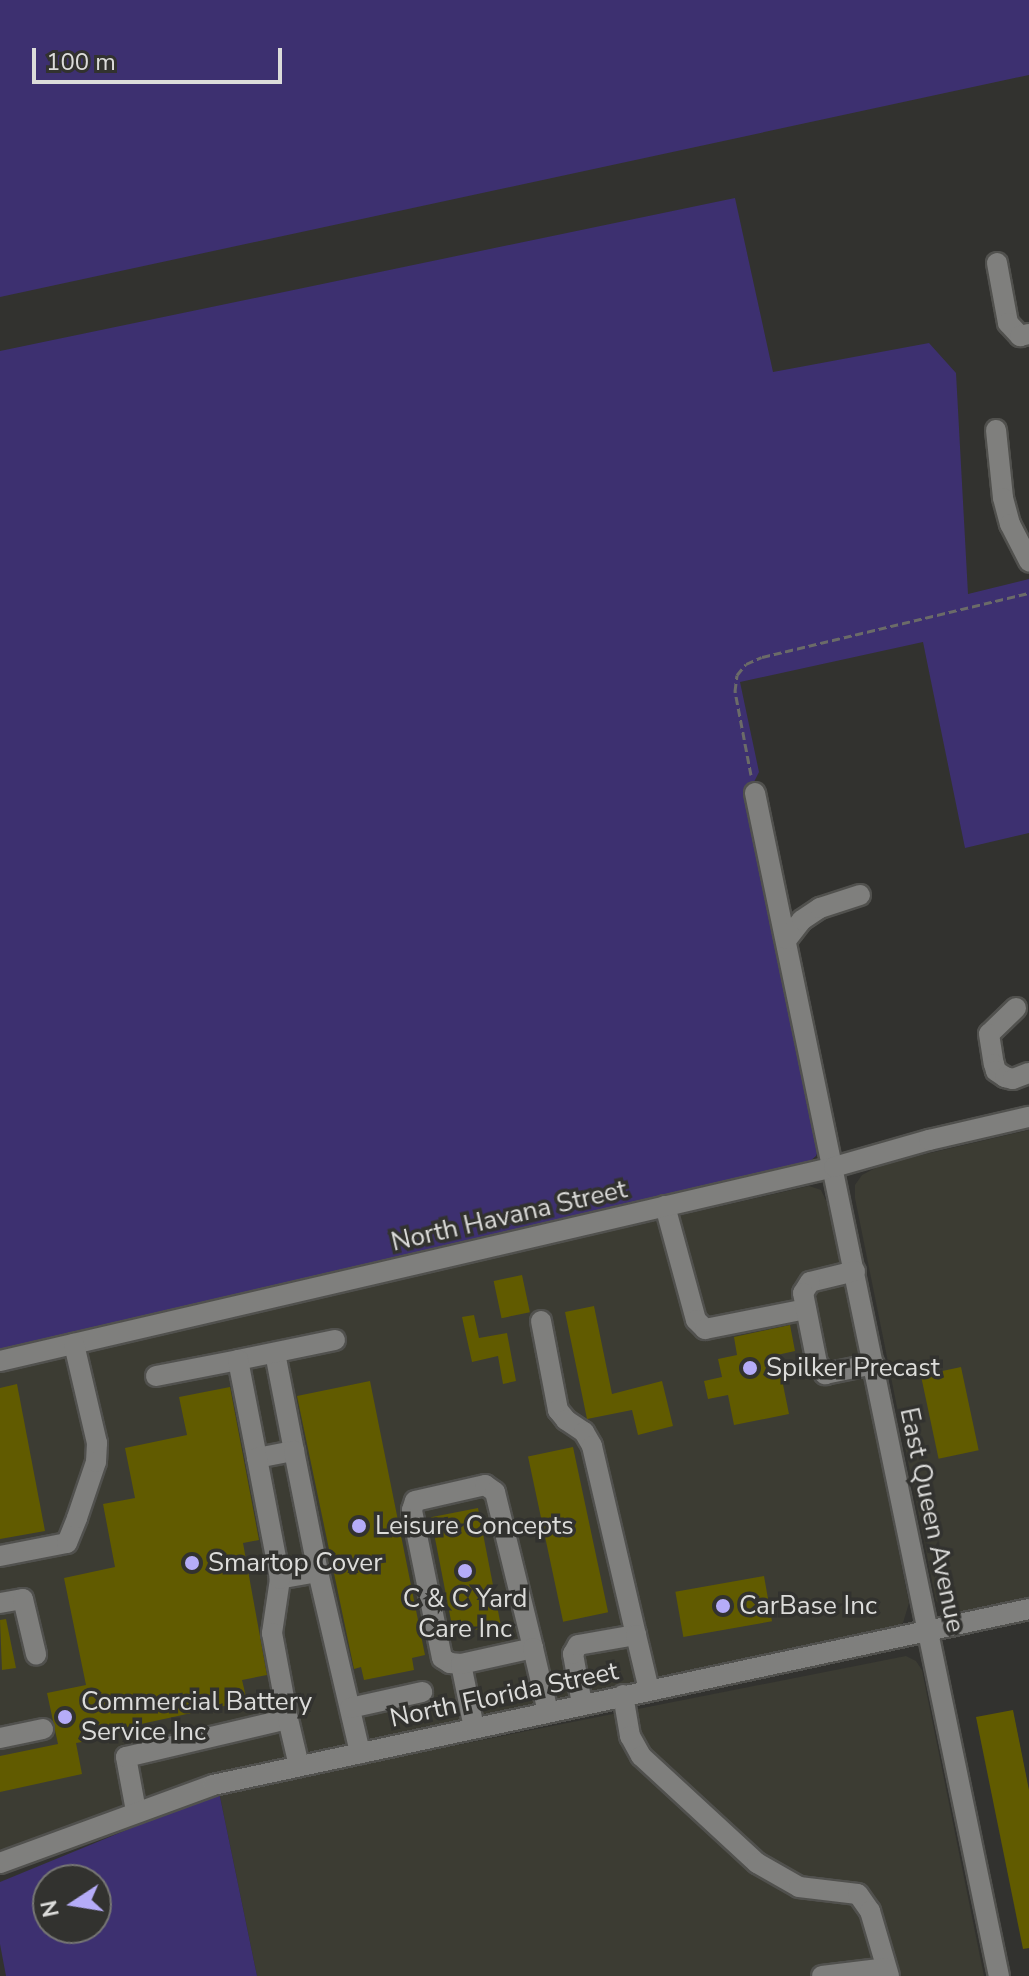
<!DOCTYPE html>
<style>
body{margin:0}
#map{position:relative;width:1029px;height:1976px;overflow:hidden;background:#32322f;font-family:"Nunito Sans",sans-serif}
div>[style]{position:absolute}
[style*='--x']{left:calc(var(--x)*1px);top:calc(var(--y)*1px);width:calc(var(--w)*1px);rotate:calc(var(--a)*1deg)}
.built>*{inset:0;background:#3c3c33}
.green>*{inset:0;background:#3d3070}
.building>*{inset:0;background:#615b00;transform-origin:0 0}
.path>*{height:3px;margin-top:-1.5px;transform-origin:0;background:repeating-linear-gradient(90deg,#6b6b68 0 8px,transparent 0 12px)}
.roads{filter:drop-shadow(2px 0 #51514e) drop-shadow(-2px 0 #51514e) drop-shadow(0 2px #51514e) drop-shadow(0 -2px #51514e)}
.minor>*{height:20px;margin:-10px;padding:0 10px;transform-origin:10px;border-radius:10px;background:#7f7f7d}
.dots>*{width:22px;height:22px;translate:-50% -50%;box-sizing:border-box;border:4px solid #32322f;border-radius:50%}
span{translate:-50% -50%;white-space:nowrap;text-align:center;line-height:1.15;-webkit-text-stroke:7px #32322f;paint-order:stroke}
.street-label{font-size:26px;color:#dcdcda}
.poi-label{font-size:26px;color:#dcdcda}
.left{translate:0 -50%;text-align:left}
.north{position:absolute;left:32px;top:1864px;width:80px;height:80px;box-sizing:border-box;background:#32322f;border:2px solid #767673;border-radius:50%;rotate:258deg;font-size:22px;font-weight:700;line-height:32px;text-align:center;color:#dcdcda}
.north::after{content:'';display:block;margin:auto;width:28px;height:36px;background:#b5acf8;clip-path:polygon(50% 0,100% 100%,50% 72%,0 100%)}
.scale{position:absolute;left:32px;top:48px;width:250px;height:36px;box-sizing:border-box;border:4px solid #dcdcda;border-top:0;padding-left:10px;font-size:24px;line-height:28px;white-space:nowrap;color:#dcdcda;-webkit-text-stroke:6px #32322f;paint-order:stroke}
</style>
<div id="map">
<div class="built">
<div style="clip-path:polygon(1029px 1130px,1029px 1601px,953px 1615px,936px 1601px,855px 1198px,855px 1185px,862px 1175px,883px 1164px)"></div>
<div style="clip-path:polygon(809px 1186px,821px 1190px,831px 1211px,909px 1603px,903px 1623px,892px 1630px,210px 1774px,21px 1847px,0 1849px,0 1371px)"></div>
<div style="clip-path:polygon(906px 1656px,916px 1661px,922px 1670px,984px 1976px,257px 1976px,219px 1792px)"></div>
</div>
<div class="green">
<div style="clip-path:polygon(0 0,1029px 0,1029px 75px,0 297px)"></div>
<div style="clip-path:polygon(735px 198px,773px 372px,929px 343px,956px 373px,968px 594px,1029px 579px,1029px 833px,965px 848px,923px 642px,740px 682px,759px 772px,749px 792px,819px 1148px,816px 1156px,802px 1168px,0 1355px,0 351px)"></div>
<div style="clip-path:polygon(evenodd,219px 1792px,257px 1976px,6px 1976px,0 1944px,0 1882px,219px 1792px,48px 1880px,96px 1880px,96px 1928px,48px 1928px,48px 1880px)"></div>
</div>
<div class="building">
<div style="left:522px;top:1275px;width:38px;height:29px;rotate:78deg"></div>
<div style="clip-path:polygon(594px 1306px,612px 1394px,662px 1381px,673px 1426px,638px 1435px,632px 1410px,587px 1419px,565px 1312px)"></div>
<div style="clip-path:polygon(474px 1315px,479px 1338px,507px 1333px,516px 1381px,503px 1384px,498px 1356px,472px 1362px,462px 1317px)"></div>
<div style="clip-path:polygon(790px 1325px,795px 1351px,777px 1355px,789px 1414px,734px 1425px,728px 1395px,708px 1399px,704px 1381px,722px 1377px,718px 1359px,737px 1355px,734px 1337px)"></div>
<div style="left:961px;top:1367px;width:85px;height:41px;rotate:78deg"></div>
<div style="clip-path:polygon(370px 1381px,425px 1655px,412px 1658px,414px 1670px,364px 1680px,361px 1667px,354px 1669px,297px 1396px)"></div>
<div style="clip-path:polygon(17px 1384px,45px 1531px,0 1539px,0 1388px)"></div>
<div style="clip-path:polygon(230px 1387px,259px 1540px,243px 1543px,267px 1675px,242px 1680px,247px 1701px,81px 1737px,82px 1742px,76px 1743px,82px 1774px,0 1792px,0 1756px,58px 1744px,47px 1693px,86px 1685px,64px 1578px,115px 1567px,103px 1504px,135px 1498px,125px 1448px,187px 1435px,179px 1397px)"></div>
<div style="left:573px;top:1447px;width:169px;height:46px;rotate:78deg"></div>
<div style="left:478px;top:1508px;width:119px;height:48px;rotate:79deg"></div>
<div style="left:764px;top:1576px;width:46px;height:90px;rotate:80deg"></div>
<div style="clip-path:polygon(6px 1619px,16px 1668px,2px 1670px,0 1620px)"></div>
<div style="clip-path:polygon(1013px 1710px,1029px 1790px,1029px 1948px,1023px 1949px,976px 1717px)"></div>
</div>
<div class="path">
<div style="--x:751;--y:775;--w:86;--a:-100.8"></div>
<div style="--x:735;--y:691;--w:16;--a:-83"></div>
<div style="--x:737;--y:675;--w:14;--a:-51"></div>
<div style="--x:746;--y:664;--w:17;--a:-24"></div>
<div style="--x:762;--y:657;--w:275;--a:-13.5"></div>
</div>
<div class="roads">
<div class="minor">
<div style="--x:997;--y:263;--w:61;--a:79.6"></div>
<div style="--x:1008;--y:323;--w:18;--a:47"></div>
<div style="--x:1020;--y:336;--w:9;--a:-13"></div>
<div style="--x:996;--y:430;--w:68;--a:84.1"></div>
<div style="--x:1003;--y:498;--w:27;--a:75"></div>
<div style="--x:1010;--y:524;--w:42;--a:62.8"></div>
<div style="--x:755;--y:793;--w:1208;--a:78.35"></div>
<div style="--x:787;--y:939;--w:24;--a:-52"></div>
<div style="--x:802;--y:920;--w:22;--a:-34"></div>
<div style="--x:820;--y:908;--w:42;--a:-18"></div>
<div style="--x:1016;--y:1008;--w:37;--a:136"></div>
<div style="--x:989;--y:1034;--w:30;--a:81"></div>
<div style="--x:994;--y:1064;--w:7;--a:74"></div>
<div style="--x:996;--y:1071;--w:11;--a:34"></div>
<div style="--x:1005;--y:1077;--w:8;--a:14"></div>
<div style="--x:1013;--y:1079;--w:17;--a:-21"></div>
<div style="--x:665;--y:1206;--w:118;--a:74.8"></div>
<div style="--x:696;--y:1320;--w:13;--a:45"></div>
<div style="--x:705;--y:1329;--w:103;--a:-11.2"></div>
<div style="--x:855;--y:1271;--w:46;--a:166.3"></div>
<div style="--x:810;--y:1282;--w:13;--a:122"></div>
<div style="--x:803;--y:1293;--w:71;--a:78.7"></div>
<div style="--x:817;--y:1363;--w:14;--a:54"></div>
<div style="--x:825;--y:1374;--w:50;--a:-11.5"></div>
<div style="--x:541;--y:1321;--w:91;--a:79.2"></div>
<div style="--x:558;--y:1410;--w:13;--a:51"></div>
<div style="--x:566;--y:1420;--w:22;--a:34"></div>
<div style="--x:584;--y:1432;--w:16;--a:60"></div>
<div style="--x:592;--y:1446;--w:194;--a:76.9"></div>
<div style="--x:275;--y:1353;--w:100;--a:79"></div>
<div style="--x:238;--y:1360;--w:99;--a:-11.7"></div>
<div style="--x:0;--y:1361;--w:856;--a:-13.09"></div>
<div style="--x:834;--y:1167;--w:99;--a:-15.9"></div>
<div style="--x:929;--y:1140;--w:103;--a:-13"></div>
<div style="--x:156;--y:1376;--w:84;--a:-11"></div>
<div style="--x:238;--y:1360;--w:100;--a:79"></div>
<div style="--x:257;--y:1458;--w:38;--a:-11"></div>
<div style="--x:294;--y:1451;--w:123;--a:78.8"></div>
<div style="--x:318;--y:1572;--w:39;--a:170"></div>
<div style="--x:280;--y:1579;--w:55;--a:98.4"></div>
<div style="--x:272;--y:1633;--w:87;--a:79.5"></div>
<div style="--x:257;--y:1458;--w:123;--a:79.2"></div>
<div style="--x:0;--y:1556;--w:68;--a:-11"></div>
<div style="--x:67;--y:1543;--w:27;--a:-68"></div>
<div style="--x:77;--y:1518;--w:59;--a:-71.3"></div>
<div style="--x:96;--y:1462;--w:19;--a:-87"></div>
<div style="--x:97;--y:1443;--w:102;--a:-103.1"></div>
<div style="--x:318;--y:1572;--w:186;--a:76.9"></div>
<div style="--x:0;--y:1603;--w:23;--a:-10"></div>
<div style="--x:23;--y:1599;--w:57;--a:76.7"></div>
<div style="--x:461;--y:1664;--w:11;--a:-175"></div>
<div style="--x:450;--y:1663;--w:9;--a:-148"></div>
<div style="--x:442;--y:1658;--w:151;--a:-101.5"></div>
<div style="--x:412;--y:1510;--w:9;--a:-72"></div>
<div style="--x:415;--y:1501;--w:72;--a:-12.9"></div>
<div style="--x:485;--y:1485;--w:12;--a:35"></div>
<div style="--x:495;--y:1492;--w:161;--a:76.3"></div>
<div style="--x:623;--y:1695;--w:42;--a:80.3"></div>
<div style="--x:630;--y:1736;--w:23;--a:61"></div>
<div style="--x:641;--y:1756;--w:158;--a:42.7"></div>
<div style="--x:757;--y:1863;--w:48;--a:29.7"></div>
<div style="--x:799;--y:1887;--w:59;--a:6.8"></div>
<div style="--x:858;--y:1894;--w:21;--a:55"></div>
<div style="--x:870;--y:1911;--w:68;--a:73.7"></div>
<div style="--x:582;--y:1704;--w:51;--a:-100.2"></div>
<div style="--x:573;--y:1654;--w:10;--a:-61"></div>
<div style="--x:578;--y:1645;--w:59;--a:-9.8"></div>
<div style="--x:636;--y:1635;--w:57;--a:76.7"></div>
<div style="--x:350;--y:1708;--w:74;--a:-12.5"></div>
<div style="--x:474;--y:1728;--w:65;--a:-101.5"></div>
<div style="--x:461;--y:1664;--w:74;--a:-12.5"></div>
<div style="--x:533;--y:1648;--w:66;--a:76.8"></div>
<div style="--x:0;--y:1738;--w:44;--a:-11.8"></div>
<div style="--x:136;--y:1811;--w:55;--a:-100.5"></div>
<div style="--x:126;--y:1757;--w:166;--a:-13.2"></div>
<div style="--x:288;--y:1719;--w:48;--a:76.8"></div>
<div style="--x:0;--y:1863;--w:227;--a:-20.1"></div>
<div style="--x:213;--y:1785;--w:835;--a:-12.17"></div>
<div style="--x:822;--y:1976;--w:64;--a:-7.1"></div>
</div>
</div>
<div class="dots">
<div style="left:750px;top:1368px;background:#b5acf8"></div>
<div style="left:359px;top:1526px;background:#b5acf8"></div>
<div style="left:192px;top:1563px;background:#b5acf8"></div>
<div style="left:465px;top:1571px;background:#b5acf8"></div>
<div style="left:723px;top:1606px;background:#b5acf8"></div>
<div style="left:65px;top:1717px;background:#b5acf8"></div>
</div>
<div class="street-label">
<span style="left:509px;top:1216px;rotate:-13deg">North Havana Street</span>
<span style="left:932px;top:1520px;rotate:78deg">East Queen Avenue</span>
<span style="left:504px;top:1695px;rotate:-12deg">North Florida Street</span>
</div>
<div class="poi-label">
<span class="left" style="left:766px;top:1368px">Spilker Precast</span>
<span class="left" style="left:375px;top:1526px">Leisure Concepts</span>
<span class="left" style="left:208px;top:1563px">Smartop Cover</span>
<span style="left:465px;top:1614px">C &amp; C Yard<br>Care Inc</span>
<span class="left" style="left:739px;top:1606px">CarBase Inc</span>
<span class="left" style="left:81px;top:1717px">Commercial Battery<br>Service Inc</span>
</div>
<div class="north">N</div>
<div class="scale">100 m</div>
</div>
